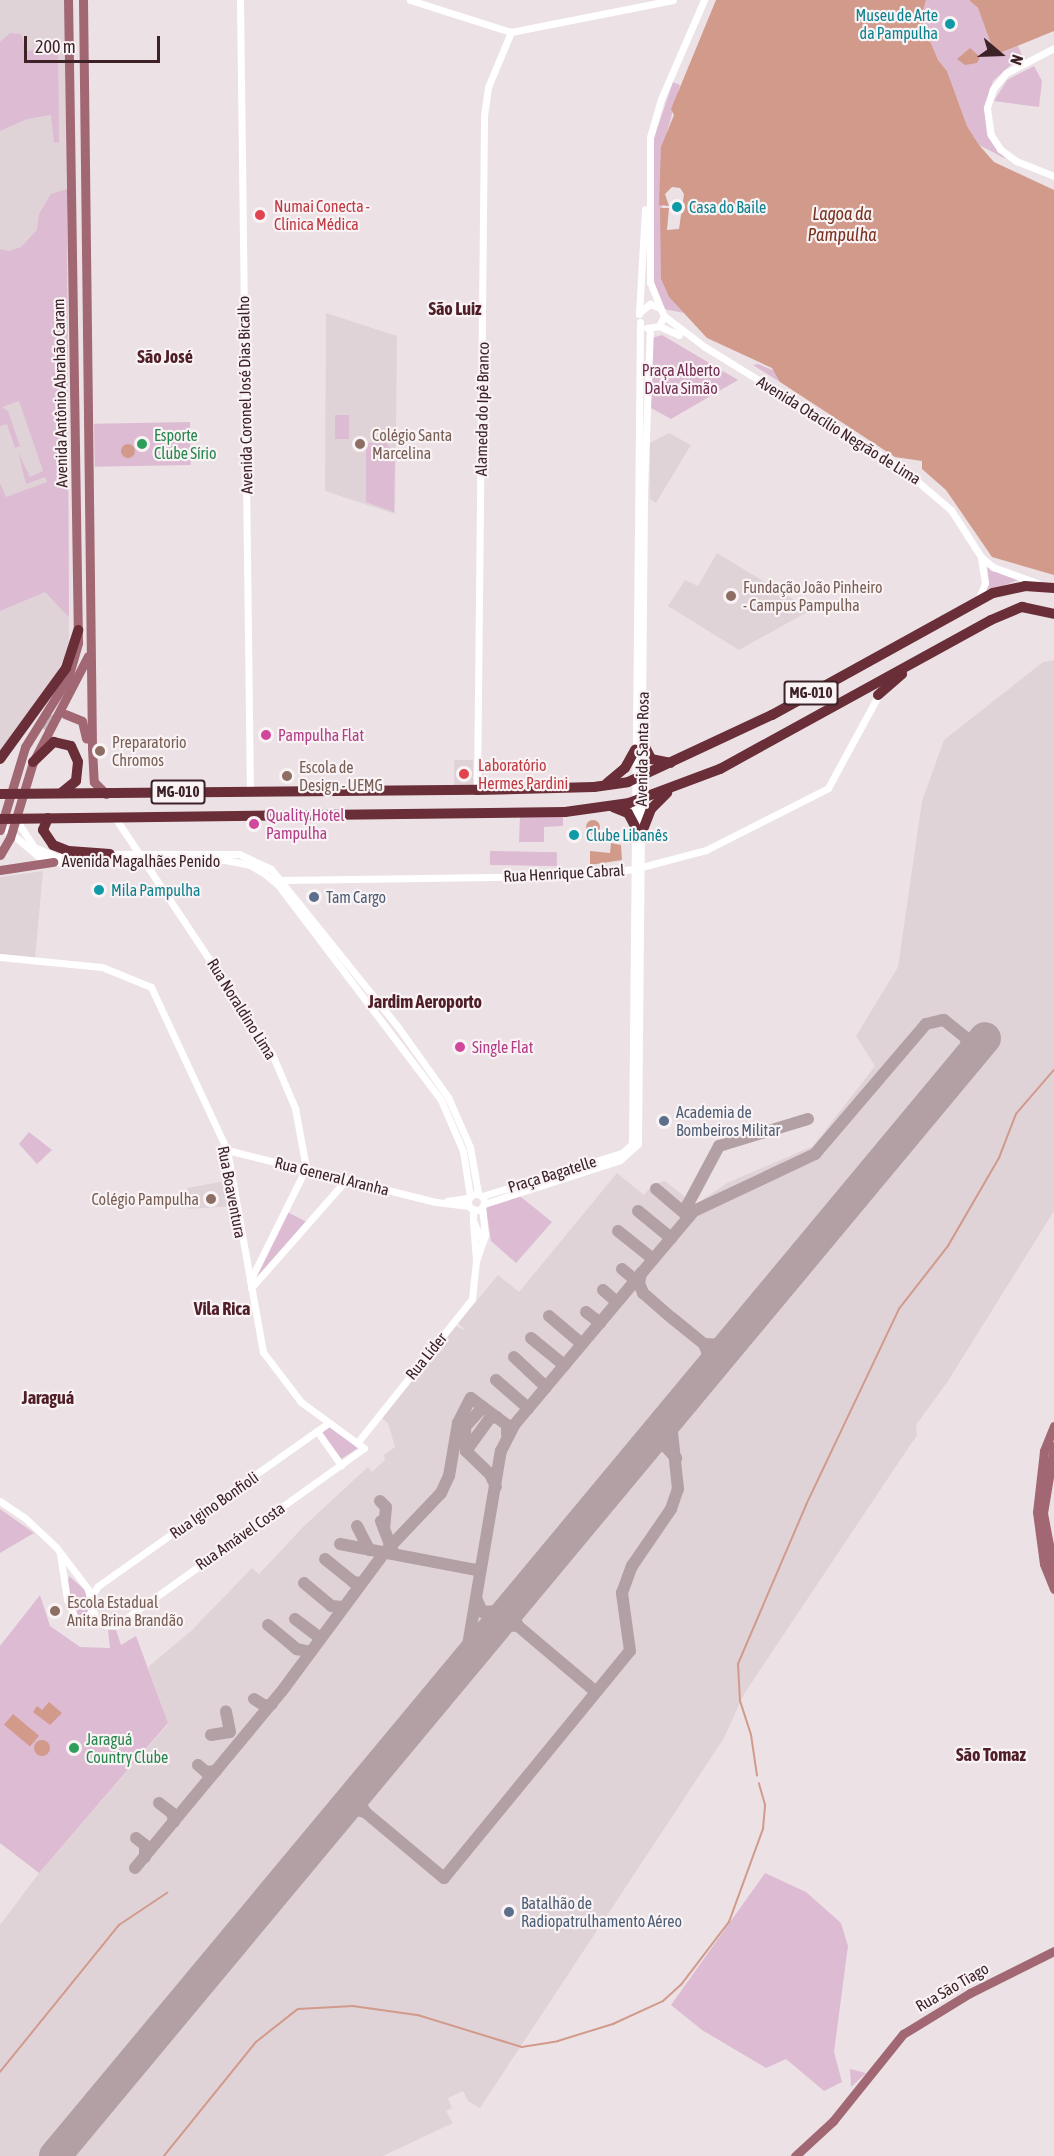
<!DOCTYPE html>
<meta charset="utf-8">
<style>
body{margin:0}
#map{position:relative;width:1054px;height:2156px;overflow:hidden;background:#ece2e6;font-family:"Asap Condensed",sans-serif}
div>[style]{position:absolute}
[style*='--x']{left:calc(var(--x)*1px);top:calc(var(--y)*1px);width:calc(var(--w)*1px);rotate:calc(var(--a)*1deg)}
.built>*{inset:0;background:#e0d3d8;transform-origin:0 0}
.green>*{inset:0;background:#ddbbd2;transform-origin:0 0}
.water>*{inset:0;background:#d19a8b;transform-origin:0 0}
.round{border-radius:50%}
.stream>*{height:1.5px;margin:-0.75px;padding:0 0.75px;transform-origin:0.75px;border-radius:0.75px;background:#d19a8b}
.taxiway>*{height:12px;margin:-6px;padding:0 6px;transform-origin:6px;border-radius:6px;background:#b2a0a4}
.runway>*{height:32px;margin:-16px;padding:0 16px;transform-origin:16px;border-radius:16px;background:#b2a0a4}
.major-tunnel>*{height:9px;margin-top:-4.5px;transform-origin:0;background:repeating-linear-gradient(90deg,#c9bcc0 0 9px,transparent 0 13.5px)}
.minor>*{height:7px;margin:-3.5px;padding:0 3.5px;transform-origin:3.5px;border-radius:3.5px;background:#fff}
.minor>.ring{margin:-3.5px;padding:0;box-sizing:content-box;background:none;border:7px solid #fff;border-radius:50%}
.major>*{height:9px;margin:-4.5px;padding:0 4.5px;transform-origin:4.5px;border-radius:4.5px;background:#a16773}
.highway>*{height:10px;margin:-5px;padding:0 5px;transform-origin:5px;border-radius:5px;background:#692e37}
.dots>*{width:16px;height:16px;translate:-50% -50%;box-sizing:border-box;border:3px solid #f9f3f5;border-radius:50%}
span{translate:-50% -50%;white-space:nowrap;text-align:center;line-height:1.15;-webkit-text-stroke:4.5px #f9f3f5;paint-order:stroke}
.shield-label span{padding:2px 4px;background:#f9f3f5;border:2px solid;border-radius:4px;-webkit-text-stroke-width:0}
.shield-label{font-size:15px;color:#3d2228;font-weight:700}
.culture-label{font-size:16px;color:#0d838f}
.right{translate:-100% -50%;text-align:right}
.left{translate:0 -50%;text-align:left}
.health-label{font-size:16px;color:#be3a42}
.park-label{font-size:16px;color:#742d54}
.street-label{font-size:16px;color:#3d2228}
.leisure-label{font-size:16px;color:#27864d}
.education-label{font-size:16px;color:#785e54}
.hotel-label{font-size:16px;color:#b23c85}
.service-label{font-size:16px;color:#4e5e75}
.water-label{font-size:18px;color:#79321d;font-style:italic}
.neighbourhood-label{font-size:18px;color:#4f1e27;font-weight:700}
.north{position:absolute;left:970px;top:24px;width:60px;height:60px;-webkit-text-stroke:4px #f9f3f5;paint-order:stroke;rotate:109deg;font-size:16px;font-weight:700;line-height:24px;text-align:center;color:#3d2228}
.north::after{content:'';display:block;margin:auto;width:21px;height:27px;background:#3d2228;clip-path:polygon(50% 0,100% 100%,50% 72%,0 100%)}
.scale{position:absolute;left:24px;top:36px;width:136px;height:27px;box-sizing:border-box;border:3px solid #3d2228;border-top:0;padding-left:8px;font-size:18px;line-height:21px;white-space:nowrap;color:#3d2228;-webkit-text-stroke:4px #f9f3f5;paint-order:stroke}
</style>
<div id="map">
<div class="built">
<div style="clip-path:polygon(0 0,65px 0,69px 646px,57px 673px,0 755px)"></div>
<div style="clip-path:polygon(326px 313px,397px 336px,395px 514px,325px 491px)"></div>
<div style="clip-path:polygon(669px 433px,691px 445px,656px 503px,650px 499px,650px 443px)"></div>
<div style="clip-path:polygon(717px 553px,811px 610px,739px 650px,668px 606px,685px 580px,698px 586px)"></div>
<div style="clip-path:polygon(1054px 660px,1054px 1211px,948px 1381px,916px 1425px,917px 1435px,744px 1694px,724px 1738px,480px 2108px,468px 2101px,463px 2091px,448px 2098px,452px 2108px,446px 2111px,453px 2123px,383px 2156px,0 2156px,0 1925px,39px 1873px,168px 1724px,148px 1667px,192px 1630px,252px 1568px,259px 1574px,303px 1527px,368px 1467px,372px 1472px,385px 1460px,384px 1455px,395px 1447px,388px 1423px,382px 1418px,421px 1368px,424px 1371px,423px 1366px,436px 1351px,443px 1350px,440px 1346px,456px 1326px,466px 1331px,458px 1323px,498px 1275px,519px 1292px,617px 1173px,644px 1195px,653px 1184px,665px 1181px,695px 1205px,727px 1183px,813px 1146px,875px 1066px,856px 1036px,898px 967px,922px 801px,944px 740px,1043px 662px)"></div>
<div style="left:454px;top:760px;width:19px;height:28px"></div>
<div style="clip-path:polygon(43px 871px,35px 959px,0 956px,0 877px)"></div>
<div style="clip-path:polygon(231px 1180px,235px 1206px,189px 1209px,187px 1188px)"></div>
</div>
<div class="green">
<div style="clip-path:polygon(926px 0,969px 0,978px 8px,995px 55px,1018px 46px,1022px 55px,993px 81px,984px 108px,987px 135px,1006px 159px,979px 145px,967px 126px,947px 71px,938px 60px,921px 19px)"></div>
<div style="clip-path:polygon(10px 33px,21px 34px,26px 51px,36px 50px,58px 38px,59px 142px,54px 143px,51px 115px,27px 119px,0 131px,0 42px)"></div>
<div style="clip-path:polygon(1034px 66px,1042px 81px,1039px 107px,994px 101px,1007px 80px)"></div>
<div style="clip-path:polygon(673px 82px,680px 85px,663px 147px,661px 279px,669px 297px,684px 313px,664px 309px,650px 282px,652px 144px)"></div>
<div style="clip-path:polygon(67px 189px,69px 617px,45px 592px,0 611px,0 483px,6px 497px,47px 482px,45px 477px,26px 484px,18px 452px,30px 477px,43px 471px,19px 401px,2px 407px,8px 411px,20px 446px,15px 448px,7px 424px,0 426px,0 249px,9px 251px,21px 247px,37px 230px,39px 214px,51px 194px)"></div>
<div style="clip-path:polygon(662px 335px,738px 380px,671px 419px,651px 408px,652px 338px)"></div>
<div style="clip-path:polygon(758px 364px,775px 371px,780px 382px,753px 365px)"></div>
<div style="left:335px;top:415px;width:14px;height:24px"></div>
<div style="left:190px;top:422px;width:43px;height:96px;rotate:89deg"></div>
<div style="clip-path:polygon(366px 443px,386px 443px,395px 456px,394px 512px,366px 502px)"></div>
<div style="clip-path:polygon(987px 565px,1001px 574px,1018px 580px,985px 593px,989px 582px)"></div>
<div style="clip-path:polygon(563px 815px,563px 826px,544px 827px,544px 842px,519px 842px,520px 816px)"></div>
<div style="left:490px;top:851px;width:67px;height:14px;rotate:1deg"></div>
<div style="clip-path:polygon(29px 1132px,52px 1150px,37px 1164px,19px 1144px)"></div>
<div style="clip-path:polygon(516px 1193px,552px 1222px,516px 1263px,491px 1241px,486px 1208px,489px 1202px)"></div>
<div style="clip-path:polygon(287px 1212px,307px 1222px,254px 1281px)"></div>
<div style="clip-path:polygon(329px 1427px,358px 1448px,341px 1459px,322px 1433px)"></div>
<div style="clip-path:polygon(0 1509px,34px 1533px,0 1553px)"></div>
<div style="clip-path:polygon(69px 1576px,87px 1592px,89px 1610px,85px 1623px,75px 1617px,67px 1587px)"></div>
<div style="clip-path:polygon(40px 1595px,50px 1626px,80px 1647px,110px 1648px,108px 1630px,116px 1630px,121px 1645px,136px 1636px,168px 1723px,39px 1873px,0 1843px,0 1646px)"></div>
<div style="clip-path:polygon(765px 1873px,806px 1892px,841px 1923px,848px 1946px,834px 2052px,842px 2082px,824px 2091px,786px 2059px,766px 2068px,702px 2030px,671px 2005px)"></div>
<div style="clip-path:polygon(850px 2069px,866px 2073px,851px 2087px)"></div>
</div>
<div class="water">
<div style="clip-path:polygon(716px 0,926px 0,921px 19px,938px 60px,947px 71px,967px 126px,979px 145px,994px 162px,1054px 190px,1054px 575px,992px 557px,946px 490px,922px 469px,922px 461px,895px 457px,780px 382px,772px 368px,707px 338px,669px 297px,661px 279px,660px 208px,669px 208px,667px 230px,679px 229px,684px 194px,680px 188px,672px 187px,665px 194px,669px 206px,659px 205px,661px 147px,674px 115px,671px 109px)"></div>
<div style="clip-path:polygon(969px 0,1054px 0,1054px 31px,995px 55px,978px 8px)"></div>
<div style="clip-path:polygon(970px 48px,980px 57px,977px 63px,965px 65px,957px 59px)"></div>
<div class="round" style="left:121px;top:444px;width:14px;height:14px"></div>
<div class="round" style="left:586px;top:820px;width:14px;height:14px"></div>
<div style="clip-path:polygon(611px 843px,621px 845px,622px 860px,590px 865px,590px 851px,610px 853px)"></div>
<div style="clip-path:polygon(49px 1702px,62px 1713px,50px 1725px,33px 1712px,37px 1706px,42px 1710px)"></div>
<div style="left:13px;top:1714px;width:34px;height:14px;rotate:40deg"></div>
<div class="round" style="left:34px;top:1740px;width:16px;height:16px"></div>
</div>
<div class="stream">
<div style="--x:757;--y:1776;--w:41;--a:-98.3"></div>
<div style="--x:751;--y:1735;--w:35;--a:-108"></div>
<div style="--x:740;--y:1702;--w:38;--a:-93"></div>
<div style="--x:738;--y:1664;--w:173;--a:-66.8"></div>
<div style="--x:806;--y:1505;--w:217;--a:-64.6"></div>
<div style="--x:899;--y:1309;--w:80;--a:-52.1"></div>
<div style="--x:948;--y:1246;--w:102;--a:-59.9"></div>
<div style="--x:999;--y:1158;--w:47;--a:-68.9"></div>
<div style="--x:1016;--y:1114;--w:58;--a:-49.2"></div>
<div style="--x:0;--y:2072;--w:189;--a:-51"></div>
<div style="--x:119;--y:1925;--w:58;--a:-33.7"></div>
<div style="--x:164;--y:2156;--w:146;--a:-51.1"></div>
<div style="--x:256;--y:2042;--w:53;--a:-38.2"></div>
<div style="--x:298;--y:2009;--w:55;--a:-3.1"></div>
<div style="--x:353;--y:2006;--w:66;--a:7.9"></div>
<div style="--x:418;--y:2015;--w:109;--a:17.1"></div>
<div style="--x:522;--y:2047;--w:36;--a:-9"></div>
<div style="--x:558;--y:2041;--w:58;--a:-17.2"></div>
<div style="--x:613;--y:2024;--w:55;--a:-24.7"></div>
<div style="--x:663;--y:2001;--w:24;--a:-42"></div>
<div style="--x:681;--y:1985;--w:79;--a:-52.7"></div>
<div style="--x:729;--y:1922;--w:99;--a:-69.9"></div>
<div style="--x:763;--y:1829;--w:24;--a:-85"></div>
<div style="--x:765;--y:1805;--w:22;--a:-106"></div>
</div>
<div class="taxiway">
<div style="--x:656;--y:1189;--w:43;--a:40.3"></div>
<div style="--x:638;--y:1211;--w:43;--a:39.3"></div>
<div style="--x:694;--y:1211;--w:9;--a:-144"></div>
<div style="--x:687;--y:1206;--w:68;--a:-61.9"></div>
<div style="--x:719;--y:1146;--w:93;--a:-16.9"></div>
<div style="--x:618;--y:1231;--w:45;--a:38.7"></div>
<div style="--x:622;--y:1269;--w:17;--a:40"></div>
<div style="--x:641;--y:1273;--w:10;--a:101"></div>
<div style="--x:639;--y:1283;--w:11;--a:68"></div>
<div style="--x:643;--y:1293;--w:38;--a:41"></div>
<div style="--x:672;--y:1318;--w:41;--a:39.1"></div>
<div style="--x:704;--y:1344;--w:26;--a:2"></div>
<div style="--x:603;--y:1290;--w:18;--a:41"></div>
<div style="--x:586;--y:1312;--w:18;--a:38"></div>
<div style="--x:549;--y:1316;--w:43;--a:40.3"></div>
<div style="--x:531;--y:1338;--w:43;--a:39.3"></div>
<div style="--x:704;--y:1344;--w:16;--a:68"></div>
<div style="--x:710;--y:1359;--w:12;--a:99"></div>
<div style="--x:514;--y:1357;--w:44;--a:43.2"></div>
<div style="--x:496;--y:1380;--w:43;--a:41.2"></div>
<div style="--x:483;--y:1407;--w:27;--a:132"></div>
<div style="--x:465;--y:1427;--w:24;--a:88"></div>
<div style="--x:466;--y:1451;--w:33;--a:44"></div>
<div style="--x:490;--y:1474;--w:14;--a:65"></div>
<div style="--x:643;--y:1449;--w:21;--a:-11"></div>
<div style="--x:664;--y:1445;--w:18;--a:47"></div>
<div style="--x:466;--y:1451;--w:41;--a:-54"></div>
<div style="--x:490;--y:1418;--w:7;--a:-8"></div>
<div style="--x:380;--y:1501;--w:8;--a:45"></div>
<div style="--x:386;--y:1507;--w:22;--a:95"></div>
<div style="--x:381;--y:1521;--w:34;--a:69"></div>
<div style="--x:357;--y:1526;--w:27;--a:63"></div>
<div style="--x:340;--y:1544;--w:138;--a:10.8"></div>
<div style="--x:476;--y:1570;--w:6;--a:-31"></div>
<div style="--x:325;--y:1559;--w:36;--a:39"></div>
<div style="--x:353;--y:1582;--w:8;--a:7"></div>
<div style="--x:304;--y:1583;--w:35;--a:40"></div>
<div style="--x:331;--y:1606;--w:12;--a:5"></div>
<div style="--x:477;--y:1600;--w:13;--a:67"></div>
<div style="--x:482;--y:1612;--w:27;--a:-4"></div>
<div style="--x:516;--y:1602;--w:14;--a:102"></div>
<div style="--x:513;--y:1616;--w:11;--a:63"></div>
<div style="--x:518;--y:1626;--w:102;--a:40.2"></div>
<div style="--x:295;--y:1619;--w:31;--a:37"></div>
<div style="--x:268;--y:1625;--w:38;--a:40"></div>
<div style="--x:297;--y:1649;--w:14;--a:12"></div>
<div style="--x:492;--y:1631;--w:12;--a:-31"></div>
<div style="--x:502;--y:1625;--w:16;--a:4"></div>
<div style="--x:460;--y:1669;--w:19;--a:-69"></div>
<div style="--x:467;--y:1651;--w:203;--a:-80.4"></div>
<div style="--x:501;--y:1451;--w:30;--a:-63"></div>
<div style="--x:515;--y:1424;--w:278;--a:-50"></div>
<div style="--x:694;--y:1211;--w:134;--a:-25.2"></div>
<div style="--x:815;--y:1154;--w:171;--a:-49.5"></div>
<div style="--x:926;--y:1024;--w:18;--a:-13"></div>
<div style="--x:944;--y:1020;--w:27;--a:39"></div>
<div style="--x:965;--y:1037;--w:13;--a:72"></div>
<div style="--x:969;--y:1049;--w:15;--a:106"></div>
<div style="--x:254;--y:1699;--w:13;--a:32"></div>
<div style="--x:265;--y:1706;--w:7;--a:-16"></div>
<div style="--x:211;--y:1735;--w:19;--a:-9"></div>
<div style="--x:230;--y:1732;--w:21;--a:-101"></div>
<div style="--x:198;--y:1765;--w:11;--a:41"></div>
<div style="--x:206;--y:1772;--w:10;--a:-6"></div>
<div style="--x:361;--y:1788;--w:15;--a:94"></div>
<div style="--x:360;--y:1803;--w:10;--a:61"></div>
<div style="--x:365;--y:1812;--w:103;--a:39.9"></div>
<div style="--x:444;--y:1878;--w:293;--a:-50.7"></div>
<div style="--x:630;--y:1651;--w:59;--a:-97.9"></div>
<div style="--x:622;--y:1593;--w:29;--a:-70"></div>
<div style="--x:632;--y:1566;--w:69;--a:-55.6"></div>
<div style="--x:671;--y:1509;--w:21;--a:-71"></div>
<div style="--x:678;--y:1489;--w:67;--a:-96"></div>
<div style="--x:671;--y:1422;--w:9;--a:-77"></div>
<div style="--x:159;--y:1803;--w:16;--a:38"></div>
<div style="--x:172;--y:1813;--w:9;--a:77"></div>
<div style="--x:340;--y:1813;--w:13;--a:-18"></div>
<div style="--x:352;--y:1809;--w:13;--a:13"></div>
<div style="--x:136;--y:1838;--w:11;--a:38"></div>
<div style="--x:145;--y:1845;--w:12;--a:90"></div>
<div style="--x:135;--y:1868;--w:230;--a:-50.3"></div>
<div style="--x:282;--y:1691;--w:172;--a:-53.5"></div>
<div style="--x:384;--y:1553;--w:83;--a:-46.5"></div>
<div style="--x:441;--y:1493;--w:19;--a:-65"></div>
<div style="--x:449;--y:1476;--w:54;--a:-80.4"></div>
<div style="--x:458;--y:1423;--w:28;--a:-63"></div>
<div style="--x:471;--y:1398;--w:45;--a:36.9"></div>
<div style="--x:507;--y:1425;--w:9;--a:90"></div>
</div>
<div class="runway">
<div style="--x:55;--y:2156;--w:1454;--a:-50.24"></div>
</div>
<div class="major-tunnel">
<div style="--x:43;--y:728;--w:9;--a:-54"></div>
<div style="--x:48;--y:721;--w:13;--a:-23"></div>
</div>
<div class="minor">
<div style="--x:240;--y:0;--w:791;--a:89.28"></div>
<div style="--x:410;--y:0;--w:106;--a:17.6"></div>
<div style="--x:511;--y:32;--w:165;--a:-11.2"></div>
<div style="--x:704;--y:0;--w:108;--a:113.5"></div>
<div style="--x:661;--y:99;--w:40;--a:106"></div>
<div style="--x:650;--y:137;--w:145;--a:90"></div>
<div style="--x:650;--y:282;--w:37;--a:68"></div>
<div style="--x:664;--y:316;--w:51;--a:37.1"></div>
<div style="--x:705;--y:347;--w:233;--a:31.6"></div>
<div style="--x:903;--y:469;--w:63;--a:40.5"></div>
<div style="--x:951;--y:510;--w:56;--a:57.4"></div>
<div style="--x:981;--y:557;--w:16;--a:40"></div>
<div style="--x:993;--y:567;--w:47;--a:20"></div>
<div style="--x:1054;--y:48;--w:54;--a:152.5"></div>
<div style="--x:1006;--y:73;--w:21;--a:129"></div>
<div style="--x:993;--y:89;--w:20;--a:108"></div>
<div style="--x:987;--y:108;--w:27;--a:82"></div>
<div style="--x:991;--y:135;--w:17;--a:57"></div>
<div style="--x:1000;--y:149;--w:20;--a:37"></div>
<div style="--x:1016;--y:161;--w:41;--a:21.5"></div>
<div style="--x:640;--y:312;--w:13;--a:-39"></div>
<div style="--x:650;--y:304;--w:11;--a:22"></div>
<div style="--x:639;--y:314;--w:105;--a:-86.7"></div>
<div style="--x:659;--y:326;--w:22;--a:24"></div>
<div style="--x:647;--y:328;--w:12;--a:-9"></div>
<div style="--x:659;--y:326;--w:11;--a:-63"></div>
<div style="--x:978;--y:601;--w:19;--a:-69"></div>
<div style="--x:985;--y:583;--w:26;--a:-99"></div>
<div style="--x:477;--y:790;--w:674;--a:-89.4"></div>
<div style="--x:484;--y:116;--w:29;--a:-82"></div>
<div style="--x:488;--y:87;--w:60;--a:-67.3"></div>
<div style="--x:19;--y:816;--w:10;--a:84"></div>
<div style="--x:20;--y:826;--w:25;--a:56"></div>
<div style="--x:34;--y:847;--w:26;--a:23"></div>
<div style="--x:58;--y:857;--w:17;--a:-3"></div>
<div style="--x:116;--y:819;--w:282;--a:56.4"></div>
<div style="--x:272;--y:1054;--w:59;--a:66.9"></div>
<div style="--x:295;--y:1108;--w:61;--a:79.6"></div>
<div style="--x:306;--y:1168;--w:126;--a:116.4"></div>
<div style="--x:0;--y:824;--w:50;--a:40.1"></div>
<div style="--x:38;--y:856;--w:16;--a:22"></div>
<div style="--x:53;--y:862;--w:172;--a:-0.7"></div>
<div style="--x:225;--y:860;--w:25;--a:11"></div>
<div style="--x:250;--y:865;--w:17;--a:31"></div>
<div style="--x:265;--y:874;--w:17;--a:40"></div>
<div style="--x:278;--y:885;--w:270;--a:52.8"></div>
<div style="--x:441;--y:1100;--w:56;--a:66.7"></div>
<div style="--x:463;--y:1151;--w:46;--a:81.2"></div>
<div style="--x:107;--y:854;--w:132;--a:0"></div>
<div style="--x:239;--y:854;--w:35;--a:25"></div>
<div style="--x:271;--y:869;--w:203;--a:51.2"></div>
<div style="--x:398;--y:1027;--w:86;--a:54.5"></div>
<div style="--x:448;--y:1097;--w:55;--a:66.3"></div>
<div style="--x:470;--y:1147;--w:47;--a:80.1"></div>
<div style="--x:283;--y:880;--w:292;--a:-0.8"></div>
<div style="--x:575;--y:876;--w:59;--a:-6.8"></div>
<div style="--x:634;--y:869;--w:74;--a:-14.8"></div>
<div style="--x:706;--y:850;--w:137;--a:-26.9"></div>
<div style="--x:828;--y:788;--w:107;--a:-61.5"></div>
<div style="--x:0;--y:957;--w:102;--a:5.6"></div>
<div style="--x:102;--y:967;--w:53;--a:22.2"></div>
<div style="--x:151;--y:987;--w:180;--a:65"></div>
<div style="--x:227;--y:1150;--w:205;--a:79.9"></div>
<div style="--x:263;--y:1352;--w:63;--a:52.8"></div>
<div style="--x:301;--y:1402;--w:78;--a:36.1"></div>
<div style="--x:364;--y:1448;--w:304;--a:144.4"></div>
<div style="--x:117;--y:1625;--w:11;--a:180"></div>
<div style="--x:106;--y:1625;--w:13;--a:-148"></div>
<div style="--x:95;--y:1618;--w:30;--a:-104"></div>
<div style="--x:88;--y:1589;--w:53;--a:-127.3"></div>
<div style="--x:56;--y:1547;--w:42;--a:-136.9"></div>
<div style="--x:25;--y:1518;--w:30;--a:-146"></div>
<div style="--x:227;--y:1150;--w:215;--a:14"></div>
<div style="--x:436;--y:1202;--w:33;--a:7"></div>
<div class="ring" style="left:468px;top:1194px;width:9px;height:9px"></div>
<div style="--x:482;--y:1196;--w:146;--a:-17.1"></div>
<div style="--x:622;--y:1153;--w:13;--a:-42"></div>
<div style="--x:632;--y:1144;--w:822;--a:-89.44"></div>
<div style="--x:447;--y:1201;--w:21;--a:-8"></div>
<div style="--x:484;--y:1204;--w:143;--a:-17.9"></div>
<div style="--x:620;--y:1160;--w:24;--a:-42"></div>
<div style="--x:638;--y:1144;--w:653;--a:-89.47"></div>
<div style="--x:644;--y:491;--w:162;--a:-87.9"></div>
<div style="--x:473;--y:1209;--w:12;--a:90"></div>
<div style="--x:473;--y:1221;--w:23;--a:65"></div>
<div style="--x:473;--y:1221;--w:40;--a:85.7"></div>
<div style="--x:251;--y:1288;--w:144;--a:-48.7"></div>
<div style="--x:317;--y:1431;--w:42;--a:54.8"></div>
<div style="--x:357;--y:1443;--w:184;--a:-51.4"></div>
<div style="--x:472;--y:1299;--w:38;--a:-84"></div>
<div style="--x:476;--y:1261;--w:28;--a:-71"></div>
<div style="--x:485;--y:1235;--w:27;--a:-96"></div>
<div style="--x:60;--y:1554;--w:46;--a:81.2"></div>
<div style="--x:67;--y:1599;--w:21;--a:67"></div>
<div style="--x:75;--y:1618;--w:10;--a:29"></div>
<div style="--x:84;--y:1623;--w:14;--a:-60"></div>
<div style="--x:91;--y:1597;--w:13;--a:-58"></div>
<div style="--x:98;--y:1586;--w:282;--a:-35.3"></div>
</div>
<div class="major">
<div style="--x:83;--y:0;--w:748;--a:89.31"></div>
<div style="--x:92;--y:748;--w:34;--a:87"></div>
<div style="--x:94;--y:782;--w:17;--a:45"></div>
<div style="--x:65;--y:714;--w:18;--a:22"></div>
<div style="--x:82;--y:721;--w:18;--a:77"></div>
<div style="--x:0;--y:830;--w:87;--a:-73.2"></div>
<div style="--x:25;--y:747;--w:81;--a:-58.1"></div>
<div style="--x:68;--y:678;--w:37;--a:-74"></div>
<div style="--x:78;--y:642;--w:642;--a:-90.89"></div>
<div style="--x:0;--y:855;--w:20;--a:-60"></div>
<div style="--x:10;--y:838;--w:79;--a:-73.2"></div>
<div style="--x:33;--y:762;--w:119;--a:-62.6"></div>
<div style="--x:0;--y:870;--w:54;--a:-8.6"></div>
<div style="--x:1054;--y:1426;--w:27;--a:112"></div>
<div style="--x:1044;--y:1451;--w:61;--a:96.5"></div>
<div style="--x:1037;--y:1512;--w:52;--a:82.3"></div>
<div style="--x:1044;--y:1564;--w:27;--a:68"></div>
<div style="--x:1054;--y:1446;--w:68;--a:99.3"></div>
<div style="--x:1043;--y:1513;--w:59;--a:79.3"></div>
<div style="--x:795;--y:2156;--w:52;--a:-42.6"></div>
<div style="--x:833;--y:2121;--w:112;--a:-51.2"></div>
<div style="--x:903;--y:2034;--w:79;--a:-31.5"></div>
<div style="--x:970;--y:1993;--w:94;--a:-26.6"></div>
</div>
<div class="highway">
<div style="--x:878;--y:695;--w:32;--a:-41"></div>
<div style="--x:643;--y:743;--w:18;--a:63"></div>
<div style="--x:651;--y:759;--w:20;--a:11"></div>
<div style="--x:0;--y:759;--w:112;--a:-54"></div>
<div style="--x:66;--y:668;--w:40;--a:-72"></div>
<div style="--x:33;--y:762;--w:29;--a:-44"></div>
<div style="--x:54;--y:742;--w:17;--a:13"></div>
<div style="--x:71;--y:746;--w:17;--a:66"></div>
<div style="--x:78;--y:762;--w:19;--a:96"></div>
<div style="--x:76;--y:781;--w:19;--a:141"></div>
<div style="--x:607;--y:783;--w:23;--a:-40"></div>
<div style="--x:625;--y:768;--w:21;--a:-61"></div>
<div style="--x:0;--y:794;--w:477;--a:-0.5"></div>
<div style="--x:477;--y:790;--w:117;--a:-1.5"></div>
<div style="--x:594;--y:787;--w:34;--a:-8"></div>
<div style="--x:628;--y:782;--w:159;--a:-25"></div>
<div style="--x:772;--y:715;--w:252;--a:-28.9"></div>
<div style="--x:993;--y:593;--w:33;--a:-12"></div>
<div style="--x:1025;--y:586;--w:29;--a:4"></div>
<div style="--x:613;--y:807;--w:16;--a:22"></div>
<div style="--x:628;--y:813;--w:15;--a:62"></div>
<div style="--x:48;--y:818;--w:13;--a:113"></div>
<div style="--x:43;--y:830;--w:18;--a:56"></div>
<div style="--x:53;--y:845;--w:17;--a:21"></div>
<div style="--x:69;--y:851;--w:41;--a:4.2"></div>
<div style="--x:0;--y:819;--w:565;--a:-0.71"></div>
<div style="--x:565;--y:812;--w:65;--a:-8"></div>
<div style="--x:629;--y:803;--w:97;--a:-20.5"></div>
<div style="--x:720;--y:769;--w:309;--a:-28.8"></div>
<div style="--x:991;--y:620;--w:34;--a:-23"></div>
<div style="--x:1022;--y:607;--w:33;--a:12"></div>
<div style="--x:641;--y:835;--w:28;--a:-69"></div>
<div style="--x:651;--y:809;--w:23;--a:-45"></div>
</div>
<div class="dots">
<div style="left:950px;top:24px;background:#0f9aa8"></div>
<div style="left:677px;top:207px;background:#0f9aa8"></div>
<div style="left:260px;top:215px;background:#e0444e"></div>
<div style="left:142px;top:444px;background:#2e9e5b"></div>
<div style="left:360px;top:444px;background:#8d6e63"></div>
<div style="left:731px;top:596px;background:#8d6e63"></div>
<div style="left:266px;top:735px;background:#d1479c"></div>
<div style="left:100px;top:751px;background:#8d6e63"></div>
<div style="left:464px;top:774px;background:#e0444e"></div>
<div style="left:287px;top:776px;background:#8d6e63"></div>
<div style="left:254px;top:824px;background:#d1479c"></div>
<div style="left:574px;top:835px;background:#0f9aa8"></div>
<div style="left:99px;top:890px;background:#0f9aa8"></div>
<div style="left:314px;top:897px;background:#5c6f8a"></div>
<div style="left:460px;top:1047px;background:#d1479c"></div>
<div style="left:664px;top:1121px;background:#5c6f8a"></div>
<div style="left:211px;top:1199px;background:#8d6e63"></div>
<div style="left:55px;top:1611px;background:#8d6e63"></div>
<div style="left:74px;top:1748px;background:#2e9e5b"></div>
<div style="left:509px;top:1912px;background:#5c6f8a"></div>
</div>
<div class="shield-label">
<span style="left:811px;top:693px">MG-010</span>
<span style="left:178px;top:792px">MG-010</span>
</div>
<div class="culture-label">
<span class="right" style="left:938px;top:24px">Museu de Arte<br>da Pampulha</span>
<span class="left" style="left:689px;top:207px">Casa do Baile</span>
<span class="left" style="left:586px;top:835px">Clube Libanês</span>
<span class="left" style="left:111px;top:890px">Mila Pampulha</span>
</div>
<div class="health-label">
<span class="left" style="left:274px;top:215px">Numai Conecta -<br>Clínica Médica</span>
<span class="left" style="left:478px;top:774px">Laboratório<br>Hermes Pardini</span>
</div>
<div class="park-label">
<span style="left:681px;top:379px">Praça Alberto<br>Dalva Simão</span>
</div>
<div class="street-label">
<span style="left:60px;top:393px;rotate:-91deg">Avenida Antônio Abrahão Caram</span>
<span style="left:245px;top:395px;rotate:-91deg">Avenida Coronel José Dias Bicalho</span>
<span style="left:482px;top:409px;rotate:-89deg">Alameda do Ipê Branco</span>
<span style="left:839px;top:430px;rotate:32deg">Avenida Otacílio Negrão de Lima</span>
<span style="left:642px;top:749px;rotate:-89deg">Avenida Santa Rosa</span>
<span style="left:141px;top:861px">Avenida Magalhães Penido</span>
<span style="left:564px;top:873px;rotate:-3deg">Rua Henrique Cabral</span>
<span style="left:242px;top:1009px;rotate:58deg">Rua Noraldino Lima</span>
<span style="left:552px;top:1174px;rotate:-17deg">Praça Bagatelle</span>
<span style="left:332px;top:1176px;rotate:14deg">Rua General Aranha</span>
<span style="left:232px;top:1192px;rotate:79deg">Rua Boaventura</span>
<span style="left:426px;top:1356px;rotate:-51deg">Rua Líder</span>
<span style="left:214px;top:1505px;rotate:-35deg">Rua Igino Bonfioli</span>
<span style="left:240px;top:1536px;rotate:-35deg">Rua Amável Costa</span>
<span style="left:952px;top:1987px;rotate:-30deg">Rua São Tiago</span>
</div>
<div class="leisure-label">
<span class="left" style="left:154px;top:444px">Esporte<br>Clube Sírio</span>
<span class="left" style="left:86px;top:1748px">Jaraguá<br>Country Clube</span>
</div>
<div class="education-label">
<span class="left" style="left:372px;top:444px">Colégio Santa<br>Marcelina</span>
<span class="left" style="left:743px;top:596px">Fundação João Pinheiro<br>- Campus Pampulha</span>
<span class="left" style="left:112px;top:751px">Preparatorio<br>Chromos</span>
<span class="left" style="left:299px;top:776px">Escola de<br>Design - UEMG</span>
<span class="right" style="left:199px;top:1199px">Colégio Pampulha</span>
<span class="left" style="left:67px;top:1611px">Escola Estadual<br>Anita Brina Brandão</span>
</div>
<div class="hotel-label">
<span class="left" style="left:278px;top:735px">Pampulha Flat</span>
<span class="left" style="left:266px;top:824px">Quality Hotel<br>Pampulha</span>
<span class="left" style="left:472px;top:1047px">Single Flat</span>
</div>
<div class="service-label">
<span class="left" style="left:326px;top:897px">Tam Cargo</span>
<span class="left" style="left:676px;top:1121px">Academia de<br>Bombeiros Militar</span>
<span class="left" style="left:521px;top:1912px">Batalhão de<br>Radiopatrulhamento Aéreo</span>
</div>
<div class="water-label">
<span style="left:842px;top:225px">Lagoa da<br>Pampulha</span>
</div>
<div class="neighbourhood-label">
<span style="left:455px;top:309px">São Luiz</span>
<span style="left:165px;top:357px">São José</span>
<span style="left:425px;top:1002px">Jardim Aeroporto</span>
<span style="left:222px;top:1309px">Vila Rica</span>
<span style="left:48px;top:1398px">Jaraguá</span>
<span style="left:991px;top:1755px">São Tomaz</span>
</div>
<div class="north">N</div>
<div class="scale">200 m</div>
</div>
